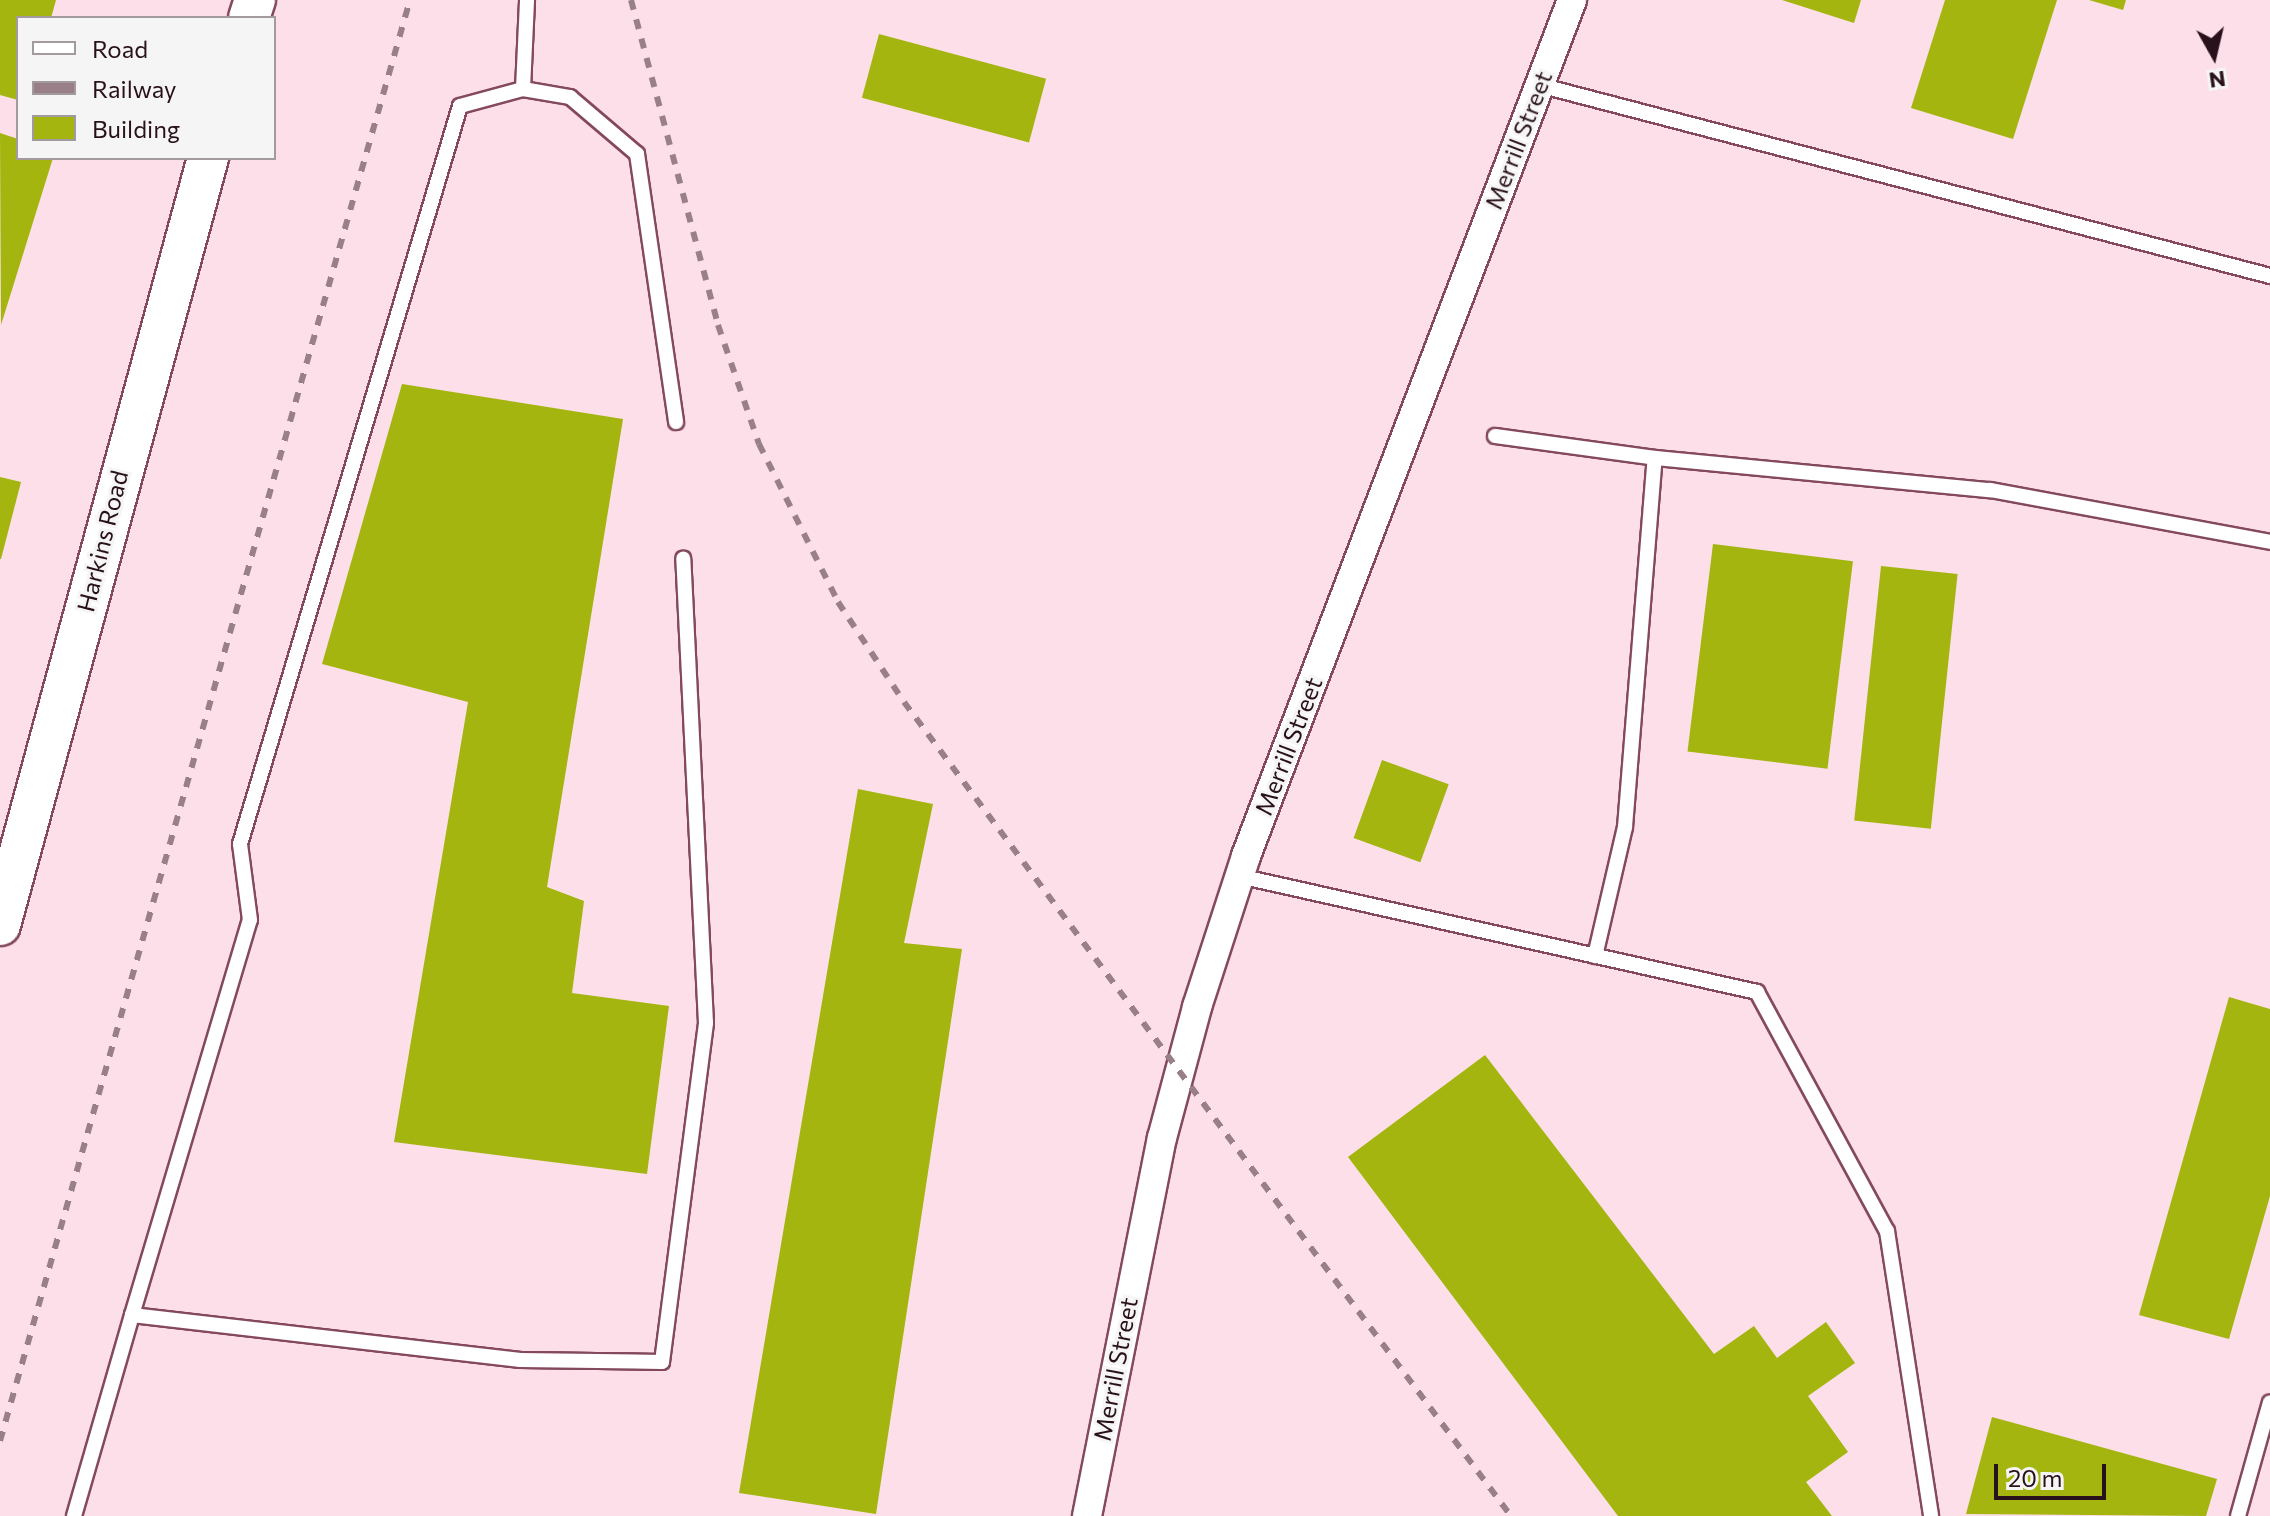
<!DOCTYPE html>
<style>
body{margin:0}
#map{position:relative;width:2270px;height:1516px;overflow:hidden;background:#fcdfe8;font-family:Commissioner,sans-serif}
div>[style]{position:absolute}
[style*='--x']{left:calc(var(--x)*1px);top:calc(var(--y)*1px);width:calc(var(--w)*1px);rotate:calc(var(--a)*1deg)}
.building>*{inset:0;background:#a3b50e;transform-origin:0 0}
.roads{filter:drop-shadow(2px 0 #84495f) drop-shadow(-2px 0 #84495f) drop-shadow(0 2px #84495f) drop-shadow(0 -2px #84495f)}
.lane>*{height:14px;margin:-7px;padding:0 7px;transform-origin:7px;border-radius:7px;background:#fff}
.street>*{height:28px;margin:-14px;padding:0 14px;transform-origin:14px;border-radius:14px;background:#fff}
.secondary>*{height:40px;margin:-20px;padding:0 20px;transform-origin:20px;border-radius:20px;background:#fff}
.rail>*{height:6px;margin-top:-3px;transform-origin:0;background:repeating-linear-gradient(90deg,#997f88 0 10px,transparent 0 20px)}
span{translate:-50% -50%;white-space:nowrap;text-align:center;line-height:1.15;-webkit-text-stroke:6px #f5f5f5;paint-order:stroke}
.street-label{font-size:24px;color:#28111a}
.legend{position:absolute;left:16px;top:16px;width:260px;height:144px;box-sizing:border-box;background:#f5f5f5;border:2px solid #a39a9d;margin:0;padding:10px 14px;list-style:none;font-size:24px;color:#28111a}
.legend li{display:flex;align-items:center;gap:16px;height:40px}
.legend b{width:40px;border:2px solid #a39a9d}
.north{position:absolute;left:2174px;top:16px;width:80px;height:80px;-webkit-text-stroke:6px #f5f5f5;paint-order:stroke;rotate:172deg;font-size:22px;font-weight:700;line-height:32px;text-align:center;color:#28111a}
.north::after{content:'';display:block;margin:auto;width:28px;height:36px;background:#28111a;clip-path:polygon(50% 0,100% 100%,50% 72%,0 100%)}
.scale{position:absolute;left:1994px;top:1464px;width:112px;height:36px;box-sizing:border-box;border:4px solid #28111a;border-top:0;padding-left:10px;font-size:24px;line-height:28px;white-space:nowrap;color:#28111a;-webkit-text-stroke:6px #f5f5f5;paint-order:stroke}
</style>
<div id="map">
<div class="building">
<div style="clip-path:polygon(0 0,56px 0,51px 18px,18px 18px,18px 100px,0 95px)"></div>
<div style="clip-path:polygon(1782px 0,1861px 0,1854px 23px)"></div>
<div style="clip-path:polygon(1945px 0,2057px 0,2013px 139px,1911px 108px)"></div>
<div style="clip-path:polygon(2089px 0,2126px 0,2123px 10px)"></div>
<div style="left:879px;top:34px;width:173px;height:66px;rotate:15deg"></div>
<div style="clip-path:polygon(0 133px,18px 139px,18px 158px,53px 158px,1px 325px)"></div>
<div style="clip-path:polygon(402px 384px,623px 419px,547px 887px,584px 901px,572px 993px,669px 1006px,647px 1174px,394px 1142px,468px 702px,322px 664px)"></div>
<div style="clip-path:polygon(0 477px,21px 482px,1px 559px,0 559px)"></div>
<div style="left:1713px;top:544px;width:141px;height:209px;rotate:7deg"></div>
<div style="left:1881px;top:566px;width:77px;height:256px;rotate:6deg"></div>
<div style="left:1382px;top:760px;width:71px;height:83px;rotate:20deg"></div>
<div style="clip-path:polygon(858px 789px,933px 804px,904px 943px,962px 949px,876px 1514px,739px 1493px)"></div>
<div style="clip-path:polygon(2229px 997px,2270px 1009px,2270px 1196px,2229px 1339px,2139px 1315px)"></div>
<div style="clip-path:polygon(1485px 1055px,1714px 1354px,1754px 1326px,1777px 1358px,1826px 1322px,1855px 1363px,1808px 1396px,1848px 1452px,1806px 1482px,1832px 1516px,1618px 1516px,1348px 1157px)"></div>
<div style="clip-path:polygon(1992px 1417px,2217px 1479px,2206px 1516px,1966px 1514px)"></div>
</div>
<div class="roads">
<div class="lane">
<div style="--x:1539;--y:85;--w:756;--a:14.64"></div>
<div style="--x:523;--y:89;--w:89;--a:-87.4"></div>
<div style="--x:1495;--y:436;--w:162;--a:7.8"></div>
<div style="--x:1239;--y:876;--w:531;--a:12.62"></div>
<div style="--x:1757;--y:992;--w:272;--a:61.5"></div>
<div style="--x:1887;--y:1231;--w:288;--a:81.2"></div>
<div style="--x:1595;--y:956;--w:132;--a:-76.9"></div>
<div style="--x:1625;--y:827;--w:370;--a:-85.4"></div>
<div style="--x:1655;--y:458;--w:337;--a:5.5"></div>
<div style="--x:1990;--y:490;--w:285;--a:10.5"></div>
<div style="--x:132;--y:1315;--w:412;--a:-73.4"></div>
<div style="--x:250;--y:920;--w:77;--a:-97.5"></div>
<div style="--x:240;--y:844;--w:770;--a:-73.4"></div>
<div style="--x:460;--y:106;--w:65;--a:-15.1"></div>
<div style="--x:523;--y:89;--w:48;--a:9.7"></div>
<div style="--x:570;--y:97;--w:88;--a:40.4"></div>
<div style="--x:637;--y:154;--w:271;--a:81.7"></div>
<div style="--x:74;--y:1516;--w:209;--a:-73.9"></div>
<div style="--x:132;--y:1315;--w:391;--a:6.6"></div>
<div style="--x:520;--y:1360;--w:142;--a:0.8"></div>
<div style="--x:662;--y:1362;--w:342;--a:-82.6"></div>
<div style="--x:706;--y:1023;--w:465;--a:-92.8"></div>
<div style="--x:2238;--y:1516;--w:118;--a:-74.3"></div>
</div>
<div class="street">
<div style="--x:1087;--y:1516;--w:385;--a:-78.8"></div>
<div style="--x:1162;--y:1138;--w:136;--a:-75"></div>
<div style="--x:1197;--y:1007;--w:159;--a:-72"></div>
<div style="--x:1246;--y:856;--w:916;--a:-69.15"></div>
</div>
<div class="secondary">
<div style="--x:249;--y:18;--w:19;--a:-72"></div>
<div style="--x:0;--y:925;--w:795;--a:-74.83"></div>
</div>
</div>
<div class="rail">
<div style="--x:631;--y:0;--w:336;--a:75"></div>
<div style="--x:718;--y:325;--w:126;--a:71"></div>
<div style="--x:759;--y:444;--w:177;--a:63.4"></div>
<div style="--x:838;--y:602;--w:120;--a:56.6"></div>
<div style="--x:904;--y:702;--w:1015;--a:53.29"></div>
<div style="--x:0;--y:1441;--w:1498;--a:-74.12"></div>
</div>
<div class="street-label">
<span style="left:1518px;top:140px;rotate:-69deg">Merrill Street</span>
<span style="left:102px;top:541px;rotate:-76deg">Harkins Road</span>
<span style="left:1288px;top:746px;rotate:-69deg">Merrill Street</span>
<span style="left:1115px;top:1369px;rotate:-79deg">Merrill Street</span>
</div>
<ul class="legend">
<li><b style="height:10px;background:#fff"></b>Road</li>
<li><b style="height:10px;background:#997f88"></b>Railway</li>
<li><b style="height:22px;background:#a3b50e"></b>Building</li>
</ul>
<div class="north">N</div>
<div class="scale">20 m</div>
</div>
